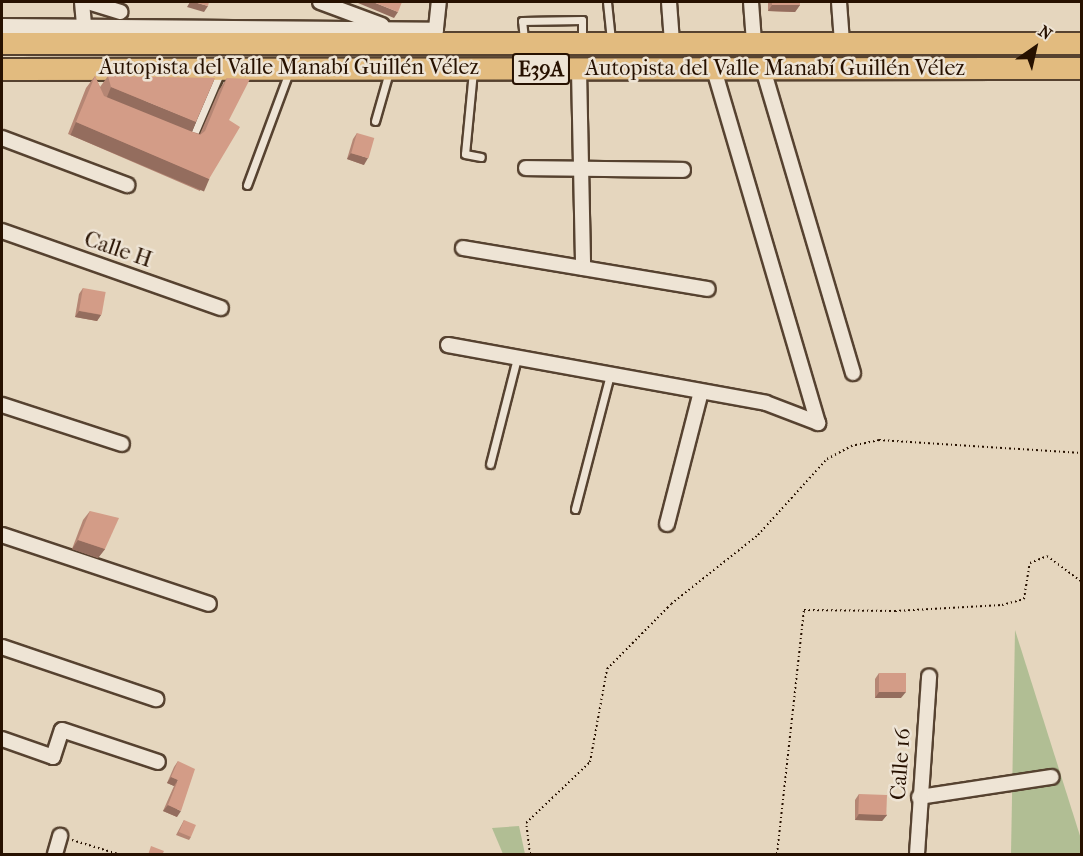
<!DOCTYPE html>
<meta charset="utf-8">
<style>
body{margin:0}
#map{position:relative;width:1083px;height:856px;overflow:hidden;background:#e5d6be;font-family:"IM FELL French Canon",serif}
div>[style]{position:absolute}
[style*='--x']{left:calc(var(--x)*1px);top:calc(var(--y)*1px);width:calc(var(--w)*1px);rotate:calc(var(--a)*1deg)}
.green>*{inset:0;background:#b1be94}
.path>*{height:2px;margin-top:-1px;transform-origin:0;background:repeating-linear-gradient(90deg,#271100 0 1.5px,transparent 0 4.5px)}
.roads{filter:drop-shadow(2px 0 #564230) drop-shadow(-2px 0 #564230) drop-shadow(0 2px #564230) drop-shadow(0 -2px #564230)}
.service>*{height:7px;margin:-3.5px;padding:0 3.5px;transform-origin:3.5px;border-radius:3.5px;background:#eee4d5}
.minor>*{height:14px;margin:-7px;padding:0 7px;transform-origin:7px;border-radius:7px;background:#eee4d5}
.primary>*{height:21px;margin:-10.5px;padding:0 10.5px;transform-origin:10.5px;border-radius:10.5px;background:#e2bb7f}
.wall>*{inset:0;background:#b58674}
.shaded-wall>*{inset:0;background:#946d5e;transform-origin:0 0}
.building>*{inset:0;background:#d39c87;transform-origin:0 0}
span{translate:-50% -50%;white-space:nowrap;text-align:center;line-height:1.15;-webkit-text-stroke:5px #eee4d5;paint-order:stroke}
.shield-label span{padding:2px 4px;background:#eee4d5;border:2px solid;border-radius:4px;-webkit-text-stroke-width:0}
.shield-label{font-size:21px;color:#271100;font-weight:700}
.street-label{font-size:22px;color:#271100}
.frame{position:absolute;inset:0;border:3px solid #271100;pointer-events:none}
.north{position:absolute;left:1005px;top:18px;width:60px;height:60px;-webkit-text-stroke:4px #eee4d5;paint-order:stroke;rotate:34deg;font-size:16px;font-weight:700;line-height:24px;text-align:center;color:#271100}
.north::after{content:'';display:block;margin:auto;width:21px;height:27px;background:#271100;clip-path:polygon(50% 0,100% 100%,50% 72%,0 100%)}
</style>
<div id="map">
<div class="green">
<div style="clip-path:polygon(1015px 630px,1081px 839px,1082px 854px,1011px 854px)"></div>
<div style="clip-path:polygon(519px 826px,525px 854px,503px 854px,492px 828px)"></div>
</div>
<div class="path">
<div style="--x:72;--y:840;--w:48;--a:16.9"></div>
<div style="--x:530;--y:854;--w:31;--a:-97"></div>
<div style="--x:526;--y:823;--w:88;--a:-43.6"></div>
<div style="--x:590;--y:762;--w:95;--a:-79.6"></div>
<div style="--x:607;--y:669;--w:91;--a:-45.4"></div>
<div style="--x:671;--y:604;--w:111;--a:-38.4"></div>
<div style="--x:758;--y:535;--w:103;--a:-47.8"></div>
<div style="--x:827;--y:459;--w:27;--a:-28"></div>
<div style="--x:851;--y:446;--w:29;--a:-12"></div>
<div style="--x:879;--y:440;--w:203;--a:3.7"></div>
<div style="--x:777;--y:854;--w:245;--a:-83.7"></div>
<div style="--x:804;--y:610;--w:91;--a:0.6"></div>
<div style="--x:895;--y:611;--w:107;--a:-3.2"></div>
<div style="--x:1002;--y:605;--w:23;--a:-15"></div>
<div style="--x:1024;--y:599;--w:36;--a:-81"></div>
<div style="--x:1030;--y:563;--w:18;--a:-22"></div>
<div style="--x:1047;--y:556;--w:44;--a:36.6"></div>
</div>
<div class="roads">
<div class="service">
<div style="--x:607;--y:2;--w:39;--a:84"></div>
<div style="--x:524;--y:39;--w:18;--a:-96"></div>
<div style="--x:522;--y:21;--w:60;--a:-1"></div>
<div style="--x:582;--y:20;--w:21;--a:90"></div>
<div style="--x:473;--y:71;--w:83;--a:95.5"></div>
<div style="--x:465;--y:154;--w:16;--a:11"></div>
<div style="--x:375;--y:121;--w:51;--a:-74.1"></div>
<div style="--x:191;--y:141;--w:76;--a:-66.8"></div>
<div style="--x:247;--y:185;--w:121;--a:-69.6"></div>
<div style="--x:490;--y:464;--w:109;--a:-75.7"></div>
<div style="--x:575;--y:509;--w:138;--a:-75.4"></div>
</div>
<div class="minor">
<div style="--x:82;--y:2;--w:32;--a:85"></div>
<div style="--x:88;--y:2;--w:34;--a:17"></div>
<div style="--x:320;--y:2;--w:66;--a:20.4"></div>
<div style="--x:669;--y:2;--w:40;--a:85.7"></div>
<div style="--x:751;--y:2;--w:40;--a:85.7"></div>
<div style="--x:839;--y:2;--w:40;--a:85.7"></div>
<div style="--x:2;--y:26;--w:434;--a:0.5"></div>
<div style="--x:435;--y:38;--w:36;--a:-84"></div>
<div style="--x:763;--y:69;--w:317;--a:73.5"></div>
<div style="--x:579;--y:70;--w:198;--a:88.8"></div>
<div style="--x:2;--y:138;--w:134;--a:20.6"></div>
<div style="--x:526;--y:168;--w:157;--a:0.7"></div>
<div style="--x:2;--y:231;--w:232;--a:19.4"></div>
<div style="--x:463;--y:248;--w:248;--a:9.5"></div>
<div style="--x:448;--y:345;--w:323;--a:10.3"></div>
<div style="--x:766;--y:403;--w:56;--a:21"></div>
<div style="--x:818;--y:423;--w:369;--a:-106.4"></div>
<div style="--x:2;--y:405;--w:126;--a:18"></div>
<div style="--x:667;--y:524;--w:136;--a:-75.6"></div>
<div style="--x:2;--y:535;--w:218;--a:18.4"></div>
<div style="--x:2;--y:647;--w:163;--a:18.7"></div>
<div style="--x:2;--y:739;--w:54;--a:19.4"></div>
<div style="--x:53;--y:757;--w:28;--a:-72"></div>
<div style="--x:62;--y:730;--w:101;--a:18.4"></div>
<div style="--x:919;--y:797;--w:134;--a:-8.6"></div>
<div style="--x:55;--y:854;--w:19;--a:-74"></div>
<div style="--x:917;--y:854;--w:178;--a:-86.1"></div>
</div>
<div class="primary">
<div style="--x:2;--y:43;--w:1080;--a:0"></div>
<div style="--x:2;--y:69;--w:1080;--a:-0.05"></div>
</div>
</div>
<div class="wall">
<div style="clip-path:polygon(768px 2px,800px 2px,800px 5px,795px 12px,768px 11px)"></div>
<div style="clip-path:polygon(95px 76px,100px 87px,108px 76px,190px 131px,200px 134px,219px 90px,227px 78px,229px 120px,200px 191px,68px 134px,86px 88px)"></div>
<div style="clip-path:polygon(357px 133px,364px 165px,347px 159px,353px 139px)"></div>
<div style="clip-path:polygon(83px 288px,101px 315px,97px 321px,75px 317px,79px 294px)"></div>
<div style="clip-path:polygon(90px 511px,105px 549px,98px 558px,72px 549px,83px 520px)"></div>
<div style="clip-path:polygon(879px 673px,901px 698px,875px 698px,875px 679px)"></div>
<div style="clip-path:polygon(178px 761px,177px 817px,163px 811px,174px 786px,167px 783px,174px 767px)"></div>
<div style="clip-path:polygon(859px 794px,887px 815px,882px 821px,855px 820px,855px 800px)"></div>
<div style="clip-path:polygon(184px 820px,191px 837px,189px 840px,176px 835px)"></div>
</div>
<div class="shaded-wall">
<div style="clip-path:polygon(190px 2px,194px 2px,208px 6px,204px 12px,187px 7px)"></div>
<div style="clip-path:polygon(359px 2px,373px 2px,398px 12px,394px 18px,358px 3px)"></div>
<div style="clip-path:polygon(772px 5px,800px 5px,795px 12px,768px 11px)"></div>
<div style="left:111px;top:87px;width:92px;height:14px;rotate:22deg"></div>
<div style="left:76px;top:122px;width:145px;height:14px;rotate:23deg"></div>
<div style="clip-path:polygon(351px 153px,368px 158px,364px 165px,347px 159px)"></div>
<div style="clip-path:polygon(79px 311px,101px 315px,97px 321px,75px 317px)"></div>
<div style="clip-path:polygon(78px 540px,105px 549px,98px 558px,72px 549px)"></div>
<div style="clip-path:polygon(879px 692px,906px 692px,901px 698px,875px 698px)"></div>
<div style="clip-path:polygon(171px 777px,178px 780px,174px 786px,167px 783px)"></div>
<div style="clip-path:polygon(168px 805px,181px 811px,177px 817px,163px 811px)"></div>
<div style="clip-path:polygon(859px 814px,887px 815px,882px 821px,855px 820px)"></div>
</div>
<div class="building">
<div style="clip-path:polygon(194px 2px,209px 2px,208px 6px)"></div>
<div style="clip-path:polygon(373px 2px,402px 2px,398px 12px)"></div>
<div style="left:772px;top:2px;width:28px;height:3px"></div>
<div style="clip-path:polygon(95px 76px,104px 96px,200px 135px,205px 131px,227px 78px,250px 79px,229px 120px,240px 127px,209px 179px,76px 122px)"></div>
<div style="clip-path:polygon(108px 76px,215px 78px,196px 122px,111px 87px)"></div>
<div style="left:357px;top:133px;width:18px;height:21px;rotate:16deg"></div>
<div style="left:83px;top:288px;width:23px;height:23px;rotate:10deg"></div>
<div style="clip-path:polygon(90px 511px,119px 518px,105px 549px,78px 540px)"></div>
<div style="left:879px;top:673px;width:27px;height:19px"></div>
<div style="clip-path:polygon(178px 761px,195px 769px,181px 811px,168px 805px,178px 780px,171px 777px)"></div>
<div style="left:859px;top:794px;width:28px;height:20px;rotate:2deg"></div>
<div style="left:184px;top:820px;width:13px;height:13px;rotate:23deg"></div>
<div style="clip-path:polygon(151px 846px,164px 851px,162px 855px,148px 855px)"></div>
</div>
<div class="shield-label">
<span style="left:541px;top:69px">E39A</span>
</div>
<div class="street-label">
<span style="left:289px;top:68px">Autopista del Valle Manabí Guillén Vélez</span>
<span style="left:775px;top:69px">Autopista del Valle Manabí Guillén Vélez</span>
<span style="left:118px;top:250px;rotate:19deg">Calle H</span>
<span style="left:901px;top:764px;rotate:-86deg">Calle 16</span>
</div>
<div class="frame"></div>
<div class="north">N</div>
</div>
